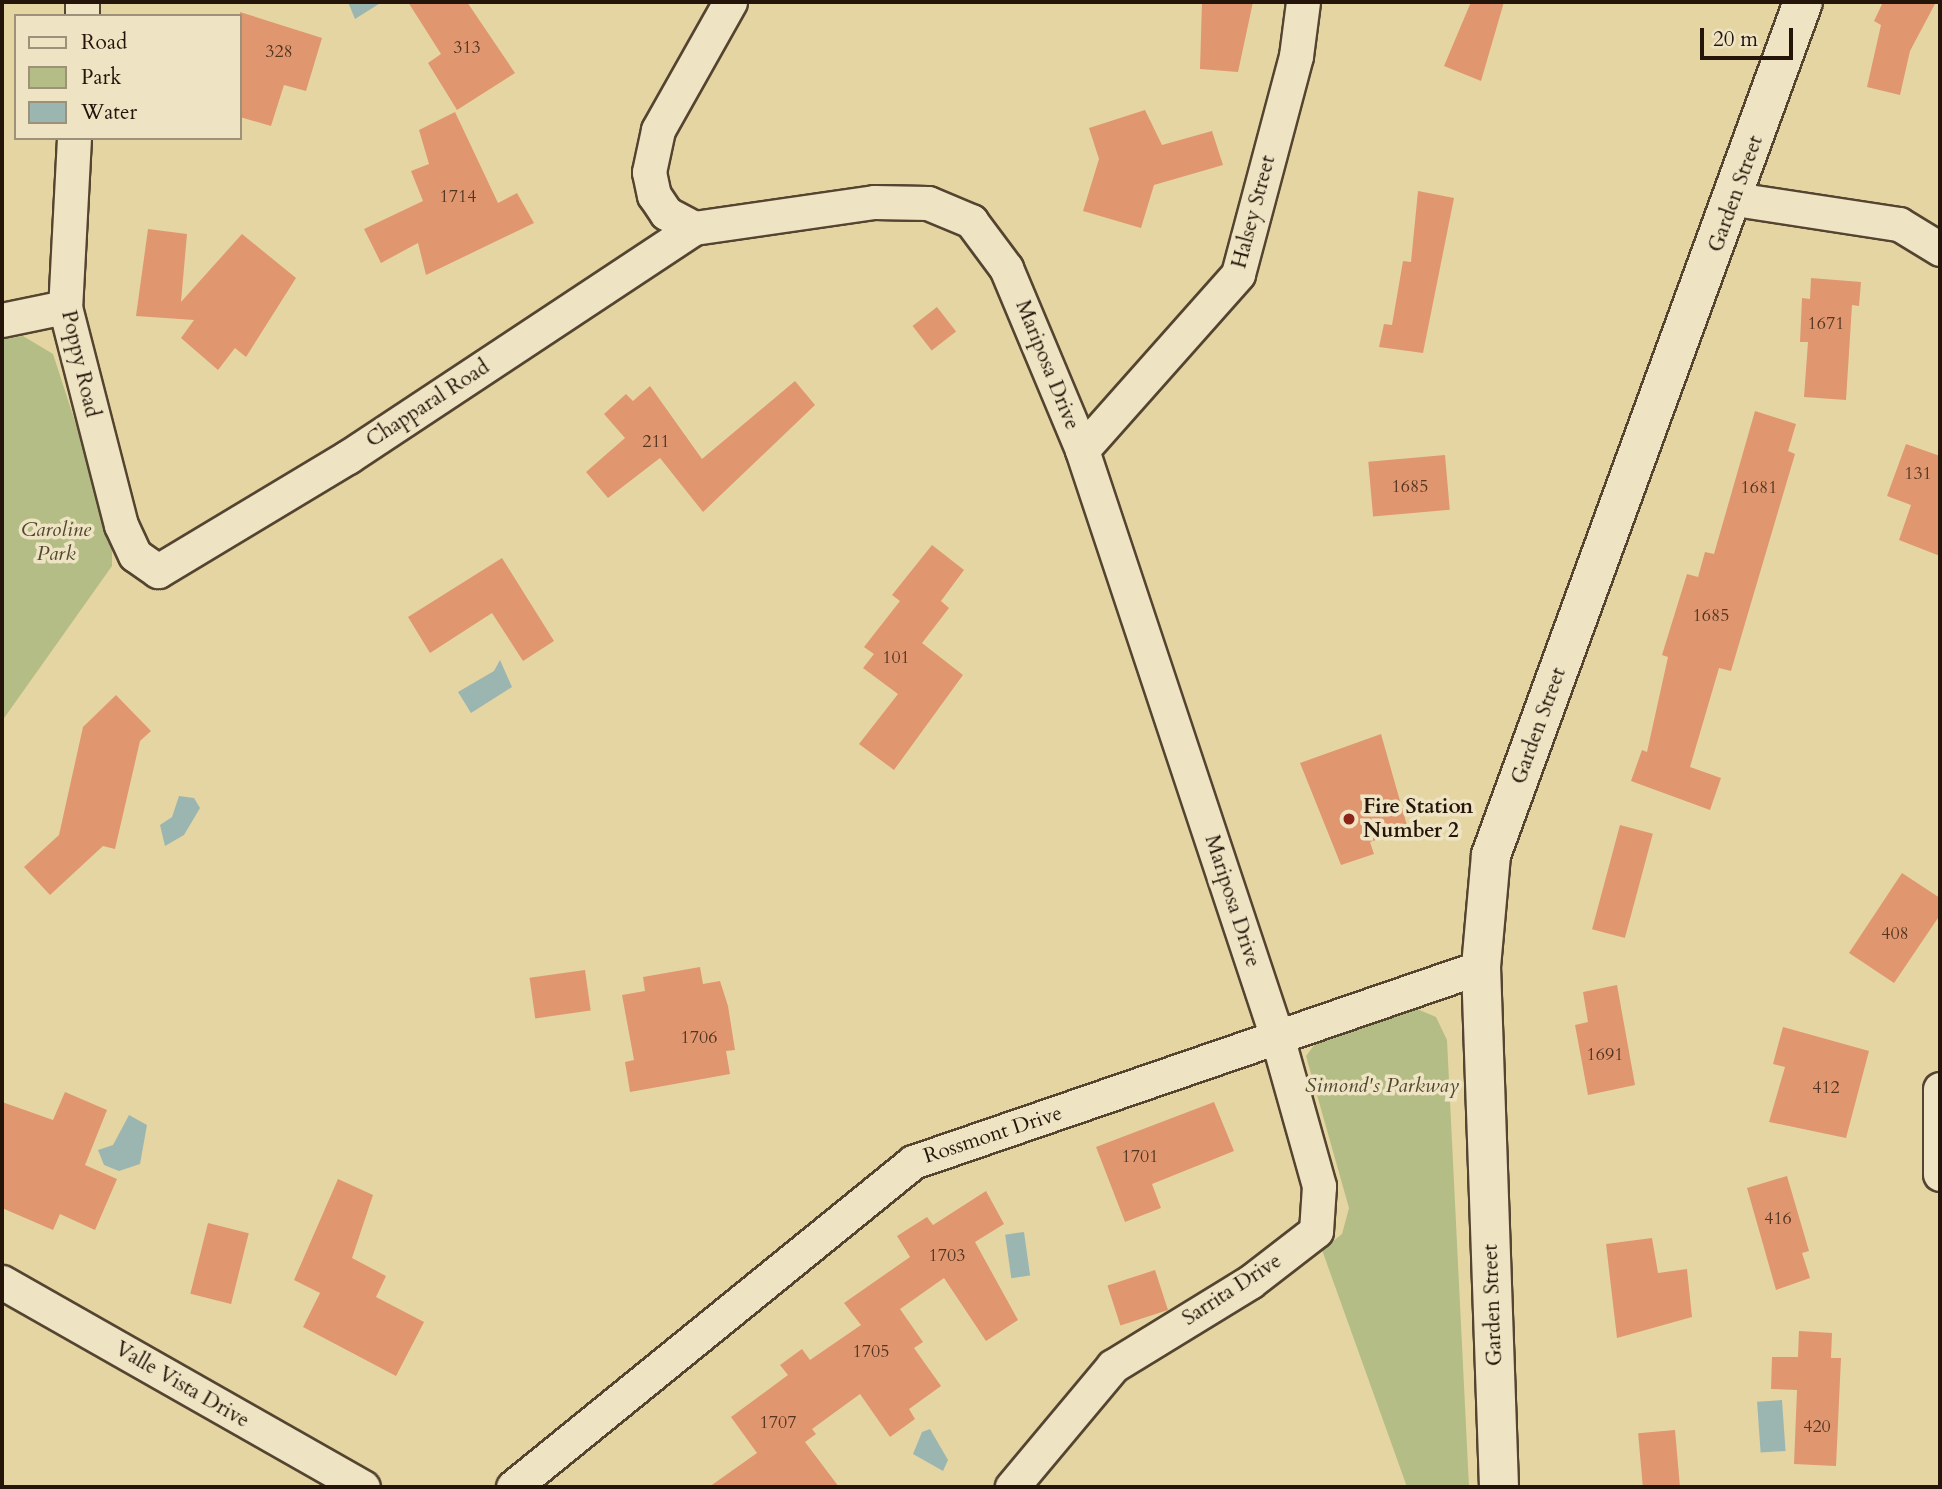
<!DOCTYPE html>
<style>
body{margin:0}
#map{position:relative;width:1942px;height:1489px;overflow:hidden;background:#e5d5a3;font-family:Cardo,serif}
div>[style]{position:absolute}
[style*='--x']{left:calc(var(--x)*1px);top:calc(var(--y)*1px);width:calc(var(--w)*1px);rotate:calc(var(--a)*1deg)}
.green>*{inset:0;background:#b4bd85}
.water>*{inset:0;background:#9bb6b1;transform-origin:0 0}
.building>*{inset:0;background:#e0976f;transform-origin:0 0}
.roads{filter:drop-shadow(2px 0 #544430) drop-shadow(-2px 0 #544430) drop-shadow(0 2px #544430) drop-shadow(0 -2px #544430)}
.minor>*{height:33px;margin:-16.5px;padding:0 16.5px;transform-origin:16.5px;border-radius:16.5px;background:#eee4c3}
.tertiary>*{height:38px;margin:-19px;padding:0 19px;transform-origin:19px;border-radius:19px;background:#eee4c3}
.dots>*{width:19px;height:19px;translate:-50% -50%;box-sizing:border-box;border:4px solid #eee4c3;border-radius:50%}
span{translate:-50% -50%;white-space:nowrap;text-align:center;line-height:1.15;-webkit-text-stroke:7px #eee4c3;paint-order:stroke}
.number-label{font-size:18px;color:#533522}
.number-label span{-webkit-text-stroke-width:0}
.street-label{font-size:21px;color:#241409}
.park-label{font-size:21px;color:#4f472e;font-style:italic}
.poi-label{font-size:21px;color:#241409;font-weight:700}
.left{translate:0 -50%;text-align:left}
.frame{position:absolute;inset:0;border:4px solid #241409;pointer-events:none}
.legend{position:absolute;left:14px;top:14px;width:228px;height:126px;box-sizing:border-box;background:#eee4c3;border:2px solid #9d9179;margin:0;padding:9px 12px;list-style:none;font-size:21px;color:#241409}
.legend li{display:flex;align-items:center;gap:14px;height:35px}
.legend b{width:35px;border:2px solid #9d9179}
.scale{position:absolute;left:1700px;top:28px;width:93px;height:32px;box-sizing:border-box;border:4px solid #241409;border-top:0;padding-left:9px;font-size:21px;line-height:24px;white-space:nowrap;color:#241409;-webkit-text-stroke:5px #eee4c3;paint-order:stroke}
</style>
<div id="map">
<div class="green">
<div style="clip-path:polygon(23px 336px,53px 354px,112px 535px,112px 566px,2px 721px,2px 340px)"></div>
<div style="clip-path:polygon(1410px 1006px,1436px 1017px,1447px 1040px,1469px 1487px,1407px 1487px,1322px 1250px,1342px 1234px,1349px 1208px,1306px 1056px,1318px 1040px)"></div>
</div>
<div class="water">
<div style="clip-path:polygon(348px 2px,382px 2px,355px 19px)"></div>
<div style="clip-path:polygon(500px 660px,512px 687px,471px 713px,458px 692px,494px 671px)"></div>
<div style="clip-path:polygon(179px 796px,194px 798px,200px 808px,184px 835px,165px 846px,160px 825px,172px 817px)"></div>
<div style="clip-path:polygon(129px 1115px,147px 1125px,140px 1164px,119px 1171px,104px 1165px,98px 1150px,113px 1145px)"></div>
<div style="left:1024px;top:1232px;width:44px;height:19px;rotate:82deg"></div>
<div style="left:1782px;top:1400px;width:51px;height:25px;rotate:86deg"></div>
<div style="clip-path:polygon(930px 1429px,948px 1460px,943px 1471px,913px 1454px,922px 1432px)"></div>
</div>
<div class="building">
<div style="clip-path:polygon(408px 2px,467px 2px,515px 73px,457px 110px,428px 63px,441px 54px)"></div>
<div style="clip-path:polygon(1202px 2px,1253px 2px,1238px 72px,1200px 69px)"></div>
<div style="clip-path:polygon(1471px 2px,1504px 2px,1481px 81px,1444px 66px)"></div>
<div style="clip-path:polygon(1883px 2px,1936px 2px,1910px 51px,1900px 95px,1867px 87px,1881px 25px,1874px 21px)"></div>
<div style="clip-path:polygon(240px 12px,322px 38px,306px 91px,284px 85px,271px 126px,240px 117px)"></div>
<div style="clip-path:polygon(1145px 110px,1162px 145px,1212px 131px,1223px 165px,1154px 185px,1141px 228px,1083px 211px,1099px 159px,1089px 128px)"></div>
<div style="clip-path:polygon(455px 112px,498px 203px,517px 193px,534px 223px,426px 275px,418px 243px,381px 263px,364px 229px,423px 201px,411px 171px,429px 164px,419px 130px)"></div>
<div style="clip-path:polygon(1418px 191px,1454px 198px,1423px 353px,1379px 347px,1384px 324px,1392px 325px,1403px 261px,1411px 262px)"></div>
<div style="clip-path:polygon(148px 229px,187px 234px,181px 302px,242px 234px,296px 278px,246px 357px,235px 348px,218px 370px,181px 338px,194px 320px,136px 316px)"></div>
<div style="clip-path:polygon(1811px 278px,1861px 282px,1859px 306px,1852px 305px,1846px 400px,1804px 397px,1808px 342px,1800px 342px,1802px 298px,1810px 299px)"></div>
<div style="left:937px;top:307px;width:31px;height:31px;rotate:52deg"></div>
<div style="clip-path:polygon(795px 381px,815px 405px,703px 512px,660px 458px,608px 498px,586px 472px,625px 438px,604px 414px,626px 394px,633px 401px,650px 386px,702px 459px)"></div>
<div style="clip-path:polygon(1755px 411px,1796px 424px,1788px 451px,1795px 454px,1731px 671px,1719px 668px,1690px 767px,1721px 778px,1710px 810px,1631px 781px,1642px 750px,1647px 752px,1668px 657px,1662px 655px,1687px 574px,1698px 577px,1705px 552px,1714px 554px)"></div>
<div style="clip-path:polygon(1906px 444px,1940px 456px,1940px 556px,1899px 540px,1911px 505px,1887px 496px)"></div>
<div style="left:1445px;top:455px;width:55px;height:77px;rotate:85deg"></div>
<div style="clip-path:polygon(932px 545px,964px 570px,941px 601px,949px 608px,922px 643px,963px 675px,894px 770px,859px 744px,898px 694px,863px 668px,874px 654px,864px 647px,900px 601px,892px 595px)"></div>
<div style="clip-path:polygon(502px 558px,554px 641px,523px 661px,492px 613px,430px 653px,408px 617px)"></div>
<div style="clip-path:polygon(116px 695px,151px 731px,140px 741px,115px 849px,103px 846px,50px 895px,24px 867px,59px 835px,83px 727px)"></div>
<div style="clip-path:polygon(1381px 734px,1408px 829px,1370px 842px,1374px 854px,1341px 865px,1300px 763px)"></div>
<div style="left:1620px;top:825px;width:34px;height:108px;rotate:15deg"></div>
<div style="clip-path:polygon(1902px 873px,1940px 898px,1940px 915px,1894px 983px,1849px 953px)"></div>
<div style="clip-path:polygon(700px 967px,703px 984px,720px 981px,728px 1006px,735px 1050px,726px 1051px,730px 1074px,630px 1092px,625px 1062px,634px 1060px,622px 995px,645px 991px,643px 977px)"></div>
<div style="left:585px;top:970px;width:41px;height:56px;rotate:82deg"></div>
<div style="clip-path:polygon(1617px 985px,1635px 1085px,1588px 1095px,1575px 1025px,1588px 1022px,1583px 992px)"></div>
<div style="clip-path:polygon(1783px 1027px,1869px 1051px,1846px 1138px,1769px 1122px,1785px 1067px,1773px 1064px)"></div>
<div style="clip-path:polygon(65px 1092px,107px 1110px,85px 1165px,117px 1179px,95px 1230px,60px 1214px,53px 1230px,2px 1208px,2px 1102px,53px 1120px)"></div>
<div style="clip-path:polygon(1214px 1102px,1234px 1151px,1152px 1184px,1161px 1208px,1125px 1222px,1096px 1147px)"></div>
<div style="clip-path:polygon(1787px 1176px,1809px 1251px,1802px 1253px,1810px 1278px,1776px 1290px,1747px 1188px)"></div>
<div style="clip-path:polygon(338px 1179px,373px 1195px,352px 1258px,386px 1276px,376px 1297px,424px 1322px,396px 1376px,303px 1327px,320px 1293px,294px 1280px)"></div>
<div style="clip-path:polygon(986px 1191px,1004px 1224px,975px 1242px,1018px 1320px,986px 1341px,944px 1278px,900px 1309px,923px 1342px,914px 1348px,941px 1386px,909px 1409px,915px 1419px,890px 1437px,860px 1394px,812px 1429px,816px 1434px,805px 1442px,839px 1487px,709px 1487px,757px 1453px,731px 1417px,788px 1375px,780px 1365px,802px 1349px,810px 1360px,861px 1325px,844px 1303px,910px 1257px,897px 1236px,927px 1217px,933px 1225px)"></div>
<div style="left:208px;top:1223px;width:42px;height:73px;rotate:14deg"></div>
<div style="clip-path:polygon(1652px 1238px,1658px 1273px,1687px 1269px,1692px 1317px,1617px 1338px,1606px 1244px)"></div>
<div style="left:1155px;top:1270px;width:42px;height:50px;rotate:72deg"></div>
<div style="clip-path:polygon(1799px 1331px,1832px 1333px,1831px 1358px,1841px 1358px,1836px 1466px,1794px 1464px,1797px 1390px,1771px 1389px,1772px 1357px,1798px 1357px)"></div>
<div style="left:1675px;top:1430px;width:57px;height:37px;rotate:85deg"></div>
</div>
<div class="roads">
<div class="minor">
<div style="--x:730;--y:2;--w:147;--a:119.4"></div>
<div style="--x:658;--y:130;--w:43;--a:102.1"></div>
<div style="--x:649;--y:172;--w:24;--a:78"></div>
<div style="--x:654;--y:195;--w:22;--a:56"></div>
<div style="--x:666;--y:213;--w:32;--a:28"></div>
<div style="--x:694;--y:228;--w:182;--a:-8.2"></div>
<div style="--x:874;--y:202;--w:54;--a:1.1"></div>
<div style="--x:928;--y:203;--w:47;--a:22.7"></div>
<div style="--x:971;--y:221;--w:59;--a:53.3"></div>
<div style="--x:1006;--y:268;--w:197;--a:67.3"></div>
<div style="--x:1082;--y:450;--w:622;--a:71.62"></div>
<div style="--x:1278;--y:1040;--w:152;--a:74.3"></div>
<div style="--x:1319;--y:1186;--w:45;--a:93.8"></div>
<div style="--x:1316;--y:1231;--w:83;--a:142.3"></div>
<div style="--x:1250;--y:1282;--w:161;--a:148.5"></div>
<div style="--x:1113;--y:1366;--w:158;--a:129.9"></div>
<div style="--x:82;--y:16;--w:14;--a:-90"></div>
<div style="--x:74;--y:138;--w:169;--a:93"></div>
<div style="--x:65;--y:307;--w:225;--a:75.6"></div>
<div style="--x:121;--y:525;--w:33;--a:65"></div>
<div style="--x:135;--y:555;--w:28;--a:35"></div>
<div style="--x:158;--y:571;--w:222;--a:-31"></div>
<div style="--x:348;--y:457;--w:415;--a:-33.5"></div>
<div style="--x:1735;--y:199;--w:166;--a:8.7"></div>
<div style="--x:1899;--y:224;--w:48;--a:31.4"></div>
<div style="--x:2;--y:320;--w:64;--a:-11.7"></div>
<div style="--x:1082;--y:450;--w:235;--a:-48.4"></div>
<div style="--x:1238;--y:274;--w:226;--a:-75.1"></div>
<div style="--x:1296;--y:56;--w:54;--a:-82.6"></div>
<div style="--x:1940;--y:1089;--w:85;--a:90"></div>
<div style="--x:2;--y:1282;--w:415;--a:29.6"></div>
<div style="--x:513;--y:1487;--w:515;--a:-39.09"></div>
<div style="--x:913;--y:1162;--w:601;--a:-18.95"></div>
</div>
<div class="tertiary">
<div style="--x:1499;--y:1487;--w:520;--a:-91.98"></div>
<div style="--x:1481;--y:967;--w:112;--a:-84.9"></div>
<div style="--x:1491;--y:855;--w:908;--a:-69.91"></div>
</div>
</div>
<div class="dots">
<div style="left:1349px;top:819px;background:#8f2418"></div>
</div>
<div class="number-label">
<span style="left:467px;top:48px">313</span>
<span style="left:279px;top:52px">328</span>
<span style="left:458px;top:197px">1714</span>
<span style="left:1826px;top:324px">1671</span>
<span style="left:656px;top:442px">211</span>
<span style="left:1918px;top:474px">131</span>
<span style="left:1410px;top:487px">1685</span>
<span style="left:1759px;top:488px">1681</span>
<span style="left:1711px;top:616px">1685</span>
<span style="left:896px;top:658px">101</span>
<span style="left:1895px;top:934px">408</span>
<span style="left:699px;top:1038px">1706</span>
<span style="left:1605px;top:1055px">1691</span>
<span style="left:1826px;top:1088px">412</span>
<span style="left:1140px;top:1157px">1701</span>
<span style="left:1778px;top:1219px">416</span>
<span style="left:947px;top:1256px">1703</span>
<span style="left:871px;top:1352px">1705</span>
<span style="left:778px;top:1423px">1707</span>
<span style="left:1817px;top:1427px">420</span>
</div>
<div class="street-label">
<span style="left:1736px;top:194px;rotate:-70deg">Garden Street</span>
<span style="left:1254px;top:212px;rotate:-75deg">Halsey Street</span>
<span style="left:80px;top:364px;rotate:77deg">Poppy Road</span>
<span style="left:1047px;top:365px;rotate:68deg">Mariposa Drive</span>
<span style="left:428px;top:404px;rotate:-33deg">Chapparal Road</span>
<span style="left:1539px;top:726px;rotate:-70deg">Garden Street</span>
<span style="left:1232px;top:901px;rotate:72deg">Mariposa Drive</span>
<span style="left:993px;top:1135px;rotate:-18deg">Rossmont Drive</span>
<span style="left:1232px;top:1290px;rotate:-33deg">Sarrita Drive</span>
<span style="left:1493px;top:1305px;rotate:-92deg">Garden Street</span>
<span style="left:182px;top:1385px;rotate:30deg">Valle Vista Drive</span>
</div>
<div class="park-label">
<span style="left:56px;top:542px">Caroline<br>Park</span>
<span style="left:1382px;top:1086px">Simond's Parkway</span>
</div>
<div class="poi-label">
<span class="left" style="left:1363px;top:819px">Fire Station<br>Number 2</span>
</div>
<div class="frame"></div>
<ul class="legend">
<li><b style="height:9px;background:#eee4c3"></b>Road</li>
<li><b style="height:19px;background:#b4bd85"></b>Park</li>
<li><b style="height:19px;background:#9bb6b1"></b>Water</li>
</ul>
<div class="scale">20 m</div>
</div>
